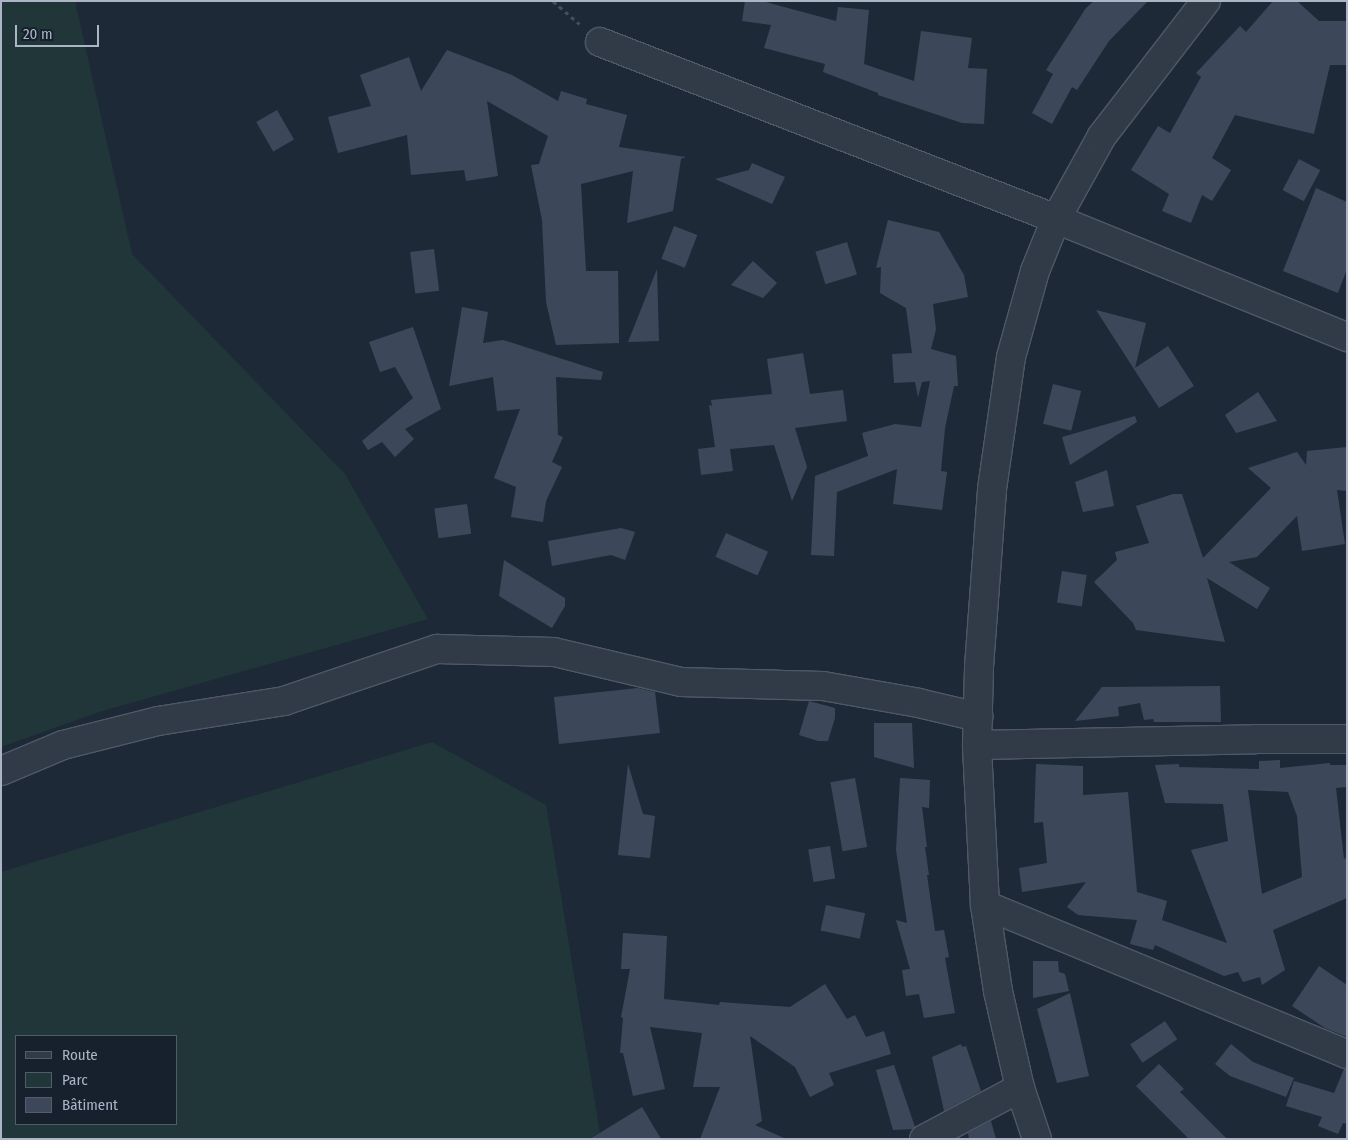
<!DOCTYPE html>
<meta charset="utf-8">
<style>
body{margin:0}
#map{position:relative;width:1348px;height:1140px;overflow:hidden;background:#1e2938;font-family:"Fira Sans Condensed",sans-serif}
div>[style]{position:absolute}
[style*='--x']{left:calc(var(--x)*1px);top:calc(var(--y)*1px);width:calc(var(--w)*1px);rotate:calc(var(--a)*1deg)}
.green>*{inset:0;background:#203639}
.building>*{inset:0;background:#3c485a;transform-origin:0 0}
.path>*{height:3px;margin-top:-1.5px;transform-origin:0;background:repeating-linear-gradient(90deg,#3d5356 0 4px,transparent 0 8px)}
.roads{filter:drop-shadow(1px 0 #4f5867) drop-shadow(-1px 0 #4f5867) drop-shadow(0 1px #4f5867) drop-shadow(0 -1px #4f5867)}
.minor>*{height:28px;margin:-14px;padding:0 14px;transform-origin:14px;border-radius:14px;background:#313b48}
span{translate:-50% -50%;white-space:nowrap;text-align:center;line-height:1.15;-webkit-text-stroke:4.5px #17202d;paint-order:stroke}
.frame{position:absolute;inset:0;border:2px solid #abb5c6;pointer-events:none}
.legend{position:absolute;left:15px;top:1035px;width:162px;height:90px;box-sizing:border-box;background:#17202d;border:1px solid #525c6a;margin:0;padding:6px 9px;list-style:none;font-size:15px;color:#abb5c6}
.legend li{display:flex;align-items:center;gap:10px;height:25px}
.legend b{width:25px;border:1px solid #525c6a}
.scale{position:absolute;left:15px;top:25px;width:84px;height:22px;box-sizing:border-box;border:2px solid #abb5c6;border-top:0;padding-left:6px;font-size:15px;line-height:18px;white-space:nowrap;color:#abb5c6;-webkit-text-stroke:4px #17202d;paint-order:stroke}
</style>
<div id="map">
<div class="green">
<div style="clip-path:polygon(1px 1px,75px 1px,132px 254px,345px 474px,428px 619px,99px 712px,1px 747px)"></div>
<div style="clip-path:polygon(evenodd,432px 742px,546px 805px,601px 1139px,1px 1139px,1px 872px,432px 742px,16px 1036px,176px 1036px,176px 1124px,16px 1124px,16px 1036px)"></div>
</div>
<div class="building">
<div style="clip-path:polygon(745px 1px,762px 1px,836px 21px,838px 7px,869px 10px,864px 64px,914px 81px,921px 31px,972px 38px,968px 68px,987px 69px,984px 124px,962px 123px,878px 95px,878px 93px,823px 72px,825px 64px,764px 48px,771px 25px,742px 21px)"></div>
<div style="clip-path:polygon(1094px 1px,1148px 1px,1109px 41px,1077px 90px,1072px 87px,1052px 124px,1032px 113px,1053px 74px,1046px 70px,1086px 8px)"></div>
<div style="clip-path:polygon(1273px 1px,1297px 1px,1319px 21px,1347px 21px,1347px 65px,1330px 65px,1314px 134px,1235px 115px,1212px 158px,1231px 170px,1212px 201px,1202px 195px,1191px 223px,1162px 211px,1169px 194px,1131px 170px,1158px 126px,1170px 133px,1201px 77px,1196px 73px,1240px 26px,1246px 32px)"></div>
<div style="clip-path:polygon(447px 50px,512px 75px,558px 101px,561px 91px,587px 99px,586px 104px,627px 115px,619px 147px,686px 157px,681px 159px,673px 211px,627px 223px,633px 171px,581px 184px,586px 271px,618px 271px,619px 343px,556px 345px,546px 302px,542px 220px,531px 165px,539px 164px,548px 136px,487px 101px,498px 176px,466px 181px,464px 170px,411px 175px,407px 135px,338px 153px,328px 117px,371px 106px,360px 75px,409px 57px,421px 91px)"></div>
<div style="left:277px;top:110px;width:34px;height:24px;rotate:60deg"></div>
<div style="left:1299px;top:159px;width:24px;height:35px;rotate:28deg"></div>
<div style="clip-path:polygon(752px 163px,785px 177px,772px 204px,715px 179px,749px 170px)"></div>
<div style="clip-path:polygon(1316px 188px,1347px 202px,1347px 269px,1338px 293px,1283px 271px)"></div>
<div style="clip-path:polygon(888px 220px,939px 232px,964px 275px,968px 297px,933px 304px,936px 329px,931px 349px,956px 356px,958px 386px,954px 386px,945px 428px,941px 471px,947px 472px,942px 510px,893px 504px,897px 469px,837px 492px,834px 556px,811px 555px,815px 476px,868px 456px,862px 433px,895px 424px,921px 427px,930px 381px,922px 382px,918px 397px,915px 382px,894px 383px,892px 354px,912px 353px,906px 308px,880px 293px,881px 267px,876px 268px)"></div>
<div style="left:674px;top:226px;width:25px;height:35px;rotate:21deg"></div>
<div style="left:847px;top:242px;width:34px;height:33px;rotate:73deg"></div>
<div style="left:434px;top:249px;width:42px;height:24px;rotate:83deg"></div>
<div style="clip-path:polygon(753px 261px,777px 283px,763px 298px,731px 285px)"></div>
<div style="clip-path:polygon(657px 269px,659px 341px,628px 342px)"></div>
<div style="clip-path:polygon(462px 307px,488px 312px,483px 343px,503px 340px,603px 372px,601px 380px,556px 377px,558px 435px,563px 437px,552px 462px,562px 467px,546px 501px,543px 522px,511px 517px,516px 487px,494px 478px,520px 409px,497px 411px,493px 377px,449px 386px)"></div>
<div style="clip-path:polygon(1096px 310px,1146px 323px,1135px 368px,1168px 346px,1194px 386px,1159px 408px)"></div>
<div style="clip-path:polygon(413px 327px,441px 409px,405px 429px,414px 439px,395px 457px,382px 442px,368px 450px,362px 441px,413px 398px,395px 367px,380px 372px,369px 342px)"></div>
<div style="clip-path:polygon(803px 353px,810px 394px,843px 390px,847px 421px,795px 428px,807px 467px,792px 501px,774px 445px,730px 449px,733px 471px,701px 475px,698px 449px,715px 447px,709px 405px,712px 406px,711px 400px,772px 394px,767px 359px)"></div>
<div style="left:1053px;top:384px;width:29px;height:41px;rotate:14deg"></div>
<div style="clip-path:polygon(1258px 392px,1277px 421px,1236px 433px,1225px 415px)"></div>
<div style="clip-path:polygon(1135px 416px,1137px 422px,1070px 465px,1062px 437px)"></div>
<div style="clip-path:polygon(1347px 447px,1347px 491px,1337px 490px,1345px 544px,1302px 551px,1297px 516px,1257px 557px,1229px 562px,1270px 588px,1257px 609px,1207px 578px,1225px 642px,1136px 630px,1133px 623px,1094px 582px,1117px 560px,1115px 552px,1149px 543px,1136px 506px,1173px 494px,1182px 494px,1203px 558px,1271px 488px,1248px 468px,1297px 452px,1306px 465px,1307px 451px)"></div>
<div style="clip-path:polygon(1107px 470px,1114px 506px,1083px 512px,1075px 482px)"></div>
<div style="left:467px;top:504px;width:30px;height:33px;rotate:82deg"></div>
<div style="clip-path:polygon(621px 528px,635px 532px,625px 560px,611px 555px,552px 566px,548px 541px)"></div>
<div style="left:726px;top:533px;width:46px;height:26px;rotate:24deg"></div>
<div style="clip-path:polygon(504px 560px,565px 598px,565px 606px,552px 628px,499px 596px)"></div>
<div style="left:1062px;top:571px;width:25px;height:32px;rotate:9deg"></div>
<div style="clip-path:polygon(1220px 686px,1221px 722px,1154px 722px,1153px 719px,1144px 720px,1140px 703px,1118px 707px,1119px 716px,1075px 721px,1102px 687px)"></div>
<div style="clip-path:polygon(638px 688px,655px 692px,660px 733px,559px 744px,554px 697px)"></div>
<div style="clip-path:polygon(809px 701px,835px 708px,835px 718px,828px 741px,818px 741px,799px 735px)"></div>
<div style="clip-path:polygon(874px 723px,912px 723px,914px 768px,874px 757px)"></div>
<div style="clip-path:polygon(evenodd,1280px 760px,1280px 768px,1330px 763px,1330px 765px,1347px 765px,1347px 787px,1336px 788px,1344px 859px,1347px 857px,1347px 898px,1273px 930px,1285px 970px,1262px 985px,1260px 977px,1243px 982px,1238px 972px,1224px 976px,1155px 945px,1153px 950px,1130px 944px,1137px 920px,1078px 915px,1067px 907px,1086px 882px,1022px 892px,1019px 868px,1047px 863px,1043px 822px,1034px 823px,1036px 764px,1083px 766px,1083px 795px,1128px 792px,1137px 892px,1167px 901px,1162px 920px,1227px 943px,1191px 850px,1228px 841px,1223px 804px,1165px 803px,1155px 765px,1179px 764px,1179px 767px,1259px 769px,1259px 761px,1280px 760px,1248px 790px,1288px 792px,1297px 816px,1302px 877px,1262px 894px,1248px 790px)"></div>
<div style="clip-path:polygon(628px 764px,643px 814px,655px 816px,650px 858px,618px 855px)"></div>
<div style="left:855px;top:778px;width:70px;height:25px;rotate:80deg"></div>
<div style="clip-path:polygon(900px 778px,930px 780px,929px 808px,922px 807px,927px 847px,925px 847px,929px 875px,927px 875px,935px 931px,944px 930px,949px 957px,945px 958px,955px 1013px,924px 1018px,919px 994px,906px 996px,902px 970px,910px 969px,896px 920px,907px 923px,896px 850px)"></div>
<div style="left:830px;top:846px;width:33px;height:22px;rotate:81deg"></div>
<div style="left:826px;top:905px;width:40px;height:26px;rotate:12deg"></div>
<div style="clip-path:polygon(623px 933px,667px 936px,664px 999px,719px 1005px,720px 1002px,790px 1007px,825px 984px,847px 1019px,855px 1015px,866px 1037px,884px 1031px,891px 1054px,829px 1073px,834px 1085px,810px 1097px,795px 1067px,750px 1036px,762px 1121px,755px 1125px,786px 1139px,700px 1139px,720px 1087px,693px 1087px,702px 1033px,650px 1027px,665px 1089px,633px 1096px,623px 1053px,620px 1053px,623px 1018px,621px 1017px,630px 969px,621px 969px)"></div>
<div style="clip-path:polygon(1033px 961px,1058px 961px,1059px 972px,1065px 974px,1069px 991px,1033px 998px)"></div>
<div style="clip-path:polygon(1319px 966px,1347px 985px,1347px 1037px,1325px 1028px,1292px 1006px)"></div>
<div style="clip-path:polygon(1070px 993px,1089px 1076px,1057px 1083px,1037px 1009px)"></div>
<div style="left:1165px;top:1021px;width:22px;height:42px;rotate:56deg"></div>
<div style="clip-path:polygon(961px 1044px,962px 1047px,966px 1046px,981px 1091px,944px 1111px,932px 1057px)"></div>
<div style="clip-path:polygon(1231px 1044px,1253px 1062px,1294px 1078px,1286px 1097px,1230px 1076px,1215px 1064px)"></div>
<div style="clip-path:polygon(1159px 1064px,1184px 1089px,1180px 1092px,1227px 1139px,1189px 1139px,1136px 1086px)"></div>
<div style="clip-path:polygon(894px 1065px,915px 1127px,913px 1129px,893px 1130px,876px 1070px)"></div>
<div style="clip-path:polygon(1344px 1069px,1347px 1069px,1347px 1124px,1343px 1123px,1338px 1134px,1318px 1126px,1322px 1117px,1286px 1106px,1294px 1081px,1334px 1093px)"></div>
<div style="clip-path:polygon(642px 1107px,661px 1139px,590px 1139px)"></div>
<div style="clip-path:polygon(991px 1121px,996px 1139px,969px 1139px,968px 1133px)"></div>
</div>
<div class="path">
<div style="--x:553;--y:1;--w:35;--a:41"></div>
</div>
<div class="roads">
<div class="minor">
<div style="--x:600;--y:42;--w:489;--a:21.2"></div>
<div style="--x:1056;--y:219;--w:314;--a:22.1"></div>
<div style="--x:977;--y:745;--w:279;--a:-1.2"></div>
<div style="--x:1256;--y:739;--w:91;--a:0"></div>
<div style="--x:1;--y:771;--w:67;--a:-22.8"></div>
<div style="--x:63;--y:745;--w:98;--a:-14.2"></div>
<div style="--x:158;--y:721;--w:128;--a:-9"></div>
<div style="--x:284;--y:701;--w:162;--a:-18.8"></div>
<div style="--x:437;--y:649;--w:117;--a:1.5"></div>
<div style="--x:554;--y:652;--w:130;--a:13.3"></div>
<div style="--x:681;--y:682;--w:142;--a:1.6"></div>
<div style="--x:823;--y:686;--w:97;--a:10"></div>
<div style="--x:919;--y:703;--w:61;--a:13.3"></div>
<div style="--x:985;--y:905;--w:391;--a:22.4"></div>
<div style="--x:924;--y:1139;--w:109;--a:-28"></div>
<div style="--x:1037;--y:1139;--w:54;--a:-108.4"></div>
<div style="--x:1020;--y:1088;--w:99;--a:-102.8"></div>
<div style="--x:998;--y:991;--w:87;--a:-98.6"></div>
<div style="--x:985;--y:905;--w:160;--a:-92.9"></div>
<div style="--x:977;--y:745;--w:78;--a:-88.5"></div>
<div style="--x:979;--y:667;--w:178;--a:-85.8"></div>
<div style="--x:992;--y:489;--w:133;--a:-81.8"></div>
<div style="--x:1011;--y:357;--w:89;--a:-74.4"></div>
<div style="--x:1035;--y:271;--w:56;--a:-68"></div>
<div style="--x:1056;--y:219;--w:95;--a:-61"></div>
<div style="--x:1102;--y:136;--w:170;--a:-52.4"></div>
</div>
</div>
<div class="frame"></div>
<ul class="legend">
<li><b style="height:6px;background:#313b48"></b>Route</li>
<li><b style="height:14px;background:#203639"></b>Parc</li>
<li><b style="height:14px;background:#3c485a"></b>Bâtiment</li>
</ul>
<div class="scale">20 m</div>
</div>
